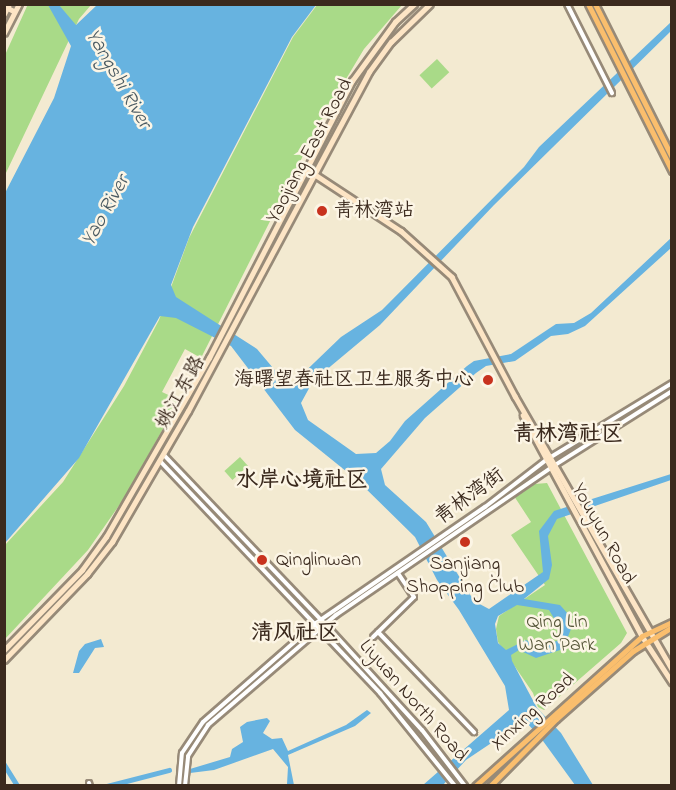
<!DOCTYPE html>
<meta charset="utf-8">
<style>
body{margin:0}
#map{position:relative;width:676px;height:790px;overflow:hidden;background:#f3ead1;font-family:"Indie Flower","LXGW WenKai TC",sans-serif}
div>[style]{position:absolute}
[style*='--x']{left:calc(var(--x)*1px);top:calc(var(--y)*1px);width:calc(var(--w)*1px);rotate:calc(var(--a)*1deg)}
.green>*{inset:0;background:#a9da88;transform-origin:0 0}
.water>*{inset:0;background:#67b3e0}
.canal>*{height:4.5px;margin:-2.25px;padding:0 2.25px;transform-origin:2.25px;border-radius:2.25px;background:#67b3e0}
.roads{filter:drop-shadow(2px 0 #978a78) drop-shadow(-2px 0 #978a78) drop-shadow(0 2px #978a78) drop-shadow(0 -2px #978a78)}
.street>*{height:4px;margin:-2px;padding:0 2px;transform-origin:2px;border-radius:2px;background:#fff}
.secondary>*{height:4.5px;margin:-2.25px;padding:0 2.25px;transform-origin:2.25px;border-radius:2.25px;background:#fde5c5}
.primary>*{height:5px;margin:-2.5px;padding:0 2.5px;transform-origin:2.5px;border-radius:2.5px;background:#fabe6d}
.dots>*{width:16px;height:16px;translate:-50% -50%;box-sizing:border-box;border:3px solid #fcf5e5;border-radius:50%}
span{translate:-50% -50%;white-space:nowrap;text-align:center;line-height:1.15;-webkit-text-stroke:5px #fcf5e5;paint-order:stroke}
.street-label{font-size:20px;color:#3b2a1e}
.poi-label{font-size:20px;color:#3b2a1e}
.left{translate:0 -50%;text-align:left}
.right{translate:-100% -50%;text-align:right}
.park-label{font-size:20px;color:#565638}
.water-label{font-size:21px;color:#4a5a62;font-style:italic}
.quarter-label{font-size:22px;color:#3b2a1e;font-weight:700}
.frame{position:absolute;inset:0;border:6px solid #3b2a1e;pointer-events:none}
</style>
<div id="map">
<div class="green">
<div style="clip-path:polygon(28px 4px,91px 5px,79px 19px,5px 175px,5px 55px)"></div>
<div style="clip-path:polygon(317px 5px,402px 5px,364px 49px,319px 124px,201px 358px,185px 349px,162px 392px,179px 400px,125px 497px,88px 550px,5px 639px,5px 545px,63px 482px,124px 386px,159px 320px,189px 238px,293px 37px)"></div>
<div style="left:437px;top:59px;width:18px;height:24px;rotate:47deg"></div>
<div style="left:240px;top:457px;width:12px;height:21px;rotate:48deg"></div>
<div style="clip-path:polygon(547px 483px,627px 633px,621px 643px,544px 710px,538px 707px,533px 693px,498px 642px,496px 629px,499px 616px,545px 585px,511px 535px,531px 522px,514px 496px,535px 484px)"></div>
</div>
<div class="water">
<div style="clip-path:polygon(evenodd,48px 5px,59px 5px,76px 25px,97px 5px,316px 5px,292px 37px,193px 227px,171px 285px,176px 297px,257px 349px,289px 387px,341px 337px,382px 310px,524px 167px,539px 147px,671px 22px,671px 31px,494px 205px,380px 325px,313px 381px,301px 403px,308px 420px,356px 454px,376px 453px,390px 441px,405px 421px,467px 366px,474px 361px,511px 354px,556px 324px,574px 323px,591px 313px,671px 238px,671px 248px,585px 326px,568px 334px,551px 336px,515px 361px,486px 366px,476px 373px,425px 418px,381px 469px,385px 485px,426px 522px,474px 601px,489px 609px,543px 572px,539px 531px,554px 511px,671px 474px,671px 480px,557px 519px,548px 536px,552px 565px,549px 579px,524px 599px,560px 605px,569px 615px,571px 629px,563px 649px,536px 658px,519px 650px,511px 655px,512px 661px,537px 708px,561px 733px,593px 785px,575px 785px,543px 741px,527px 723px,521px 723px,466px 760px,443px 785px,423px 785px,509px 710px,505px 686px,459px 610px,437px 580px,415px 537px,357px 480px,295px 430px,231px 346px,176px 318px,160px 316px,79px 458px,5px 543px,4px 195px,54px 98px,71px 46px,48px 5px,517px 605px,549px 610px,561px 630px,561px 639px,550px 644px,533px 644px,526px 640px,506px 650px,498px 643px,495px 624px,498px 616px,517px 605px)"></div>
<div style="clip-path:polygon(101px 639px,104px 647px,95px 648px,79px 673px,73px 673px,79px 651px,85px 644px)"></div>
<div style="clip-path:polygon(367px 710px,371px 713px,355px 726px,288px 755px,294px 785px,281px 785px,287px 784px,288px 767px,273px 749px,214px 770px,190px 773px,190px 769px,230px 757px,232px 749px,243px 742px,240px 727px,247px 722px,267px 718px,270px 721px,263px 733px,272px 739px,282px 738px,288px 751px,346px 725px)"></div>
</div>
<div class="canal">
<div style="--x:4;--y:764;--w:26;--a:58"></div>
<div style="--x:107;--y:786;--w:64;--a:-14.5"></div>
</div>
<div class="roads">
<div class="street">
<div style="--x:567;--y:4;--w:100;--a:63.2"></div>
<div style="--x:164;--y:455;--w:235;--a:46.4"></div>
<div style="--x:326;--y:625;--w:142;--a:47.6"></div>
<div style="--x:422;--y:730;--w:71;--a:52.5"></div>
<div style="--x:160;--y:461;--w:320;--a:46.5"></div>
<div style="--x:380;--y:693;--w:119;--a:51.1"></div>
<div style="--x:378;--y:632;--w:139;--a:46.2"></div>
<div style="--x:373;--y:637;--w:57;--a:-44.3"></div>
<div style="--x:414;--y:597;--w:29;--a:-124"></div>
<div style="--x:89;--y:783;--w:3;--a:72"></div>
<div style="--x:179;--y:786;--w:33;--a:-85"></div>
<div style="--x:182;--y:753;--w:37;--a:-56"></div>
<div style="--x:203;--y:722;--w:150;--a:-41.2"></div>
<div style="--x:316;--y:623;--w:205;--a:-34.5"></div>
<div style="--x:485;--y:507;--w:77;--a:-37.6"></div>
<div style="--x:546;--y:460;--w:148;--a:-31.4"></div>
<div style="--x:185;--y:786;--w:30;--a:-84"></div>
<div style="--x:188;--y:756;--w:37;--a:-57"></div>
<div style="--x:208;--y:725;--w:169;--a:-40.7"></div>
<div style="--x:336;--y:615;--w:265;--a:-34.4"></div>
<div style="--x:555;--y:465;--w:138;--a:-32.3"></div>
</div>
<div class="secondary">
<div style="--x:4;--y:6;--w:11;--a:27"></div>
<div style="--x:4;--y:14;--w:11;--a:-63"></div>
<div style="--x:4;--y:33;--w:33;--a:-63"></div>
<div style="--x:305;--y:168;--w:115;--a:33.3"></div>
<div style="--x:401;--y:231;--w:69;--a:42"></div>
<div style="--x:452;--y:277;--w:135;--a:62.1"></div>
<div style="--x:515;--y:396;--w:315;--a:60.1"></div>
<div style="--x:523;--y:415;--w:251;--a:61.7"></div>
<div style="--x:642;--y:636;--w:55;--a:56.9"></div>
<div style="--x:4;--y:650;--w:112;--a:-45.7"></div>
<div style="--x:82;--y:570;--w:41;--a:-54"></div>
<div style="--x:106;--y:537;--w:207;--a:-60.1"></div>
<div style="--x:209;--y:358;--w:312;--a:-62.7"></div>
<div style="--x:352;--y:81;--w:73;--a:-53.9"></div>
<div style="--x:395;--y:22;--w:26;--a:-43"></div>
<div style="--x:4;--y:660;--w:120;--a:-46"></div>
<div style="--x:87;--y:574;--w:41;--a:-52"></div>
<div style="--x:112;--y:542;--w:151;--a:-59.9"></div>
<div style="--x:188;--y:411;--w:384;--a:-61.9"></div>
<div style="--x:369;--y:72;--w:37;--a:-54"></div>
<div style="--x:391;--y:42;--w:54;--a:-44.3"></div>
</div>
<div class="primary">
<div style="--x:588;--y:4;--w:187;--a:63.3"></div>
<div style="--x:595;--y:4;--w:171;--a:63.3"></div>
<div style="--x:475;--y:786;--w:224;--a:-41.9"></div>
<div style="--x:642;--y:636;--w:33;--a:-25"></div>
<div style="--x:490;--y:786;--w:94;--a:-45.4"></div>
<div style="--x:556;--y:719;--w:103;--a:-41.4"></div>
<div style="--x:633;--y:651;--w:46;--a:-31.6"></div>
</div>
</div>
<div class="dots">
<div style="left:322px;top:211px;background:#c8321e"></div>
<div style="left:488px;top:380px;background:#c8321e"></div>
<div style="left:465px;top:542px;background:#c8321e"></div>
<div style="left:262px;top:560px;background:#c8321e"></div>
</div>
<div class="street-label">
<span style="left:310px;top:151px;rotate:-62deg">Yaojiang East Road</span>
<span style="left:181px;top:393px;rotate:-61deg">姚江东路</span>
<span style="left:470px;top:497px;rotate:-36deg">青林湾街</span>
<span style="left:603px;top:534px;rotate:61deg">Youyun Road</span>
<span style="left:413px;top:701px;rotate:49deg">Liyuan North Road</span>
<span style="left:533px;top:712px;rotate:-42deg">Xinxing Road</span>
</div>
<div class="poi-label">
<span class="left" style="left:334px;top:211px">青林湾站</span>
<span class="right" style="left:474px;top:380px">海曙望春社区卫生服务中心</span>
<span class="left" style="left:276px;top:560px">Qinglinwan</span>
<span style="left:465px;top:576px">Sanjiang<br>Shopping Club</span>
</div>
<div class="park-label">
<span style="left:557px;top:634px">Qing Lin<br>Wan Park</span>
</div>
<div class="water-label">
<span style="left:118px;top:79px;rotate:60deg">Yangshi River</span>
<span style="left:106px;top:211px;rotate:-61deg">Yao River</span>
</div>
<div class="quarter-label">
<span style="left:568px;top:436px">青林湾社区</span>
<span style="left:302px;top:482px">水岸心境社区</span>
<span style="left:295px;top:635px">清风社区</span>
</div>
<div class="frame"></div>
</div>
